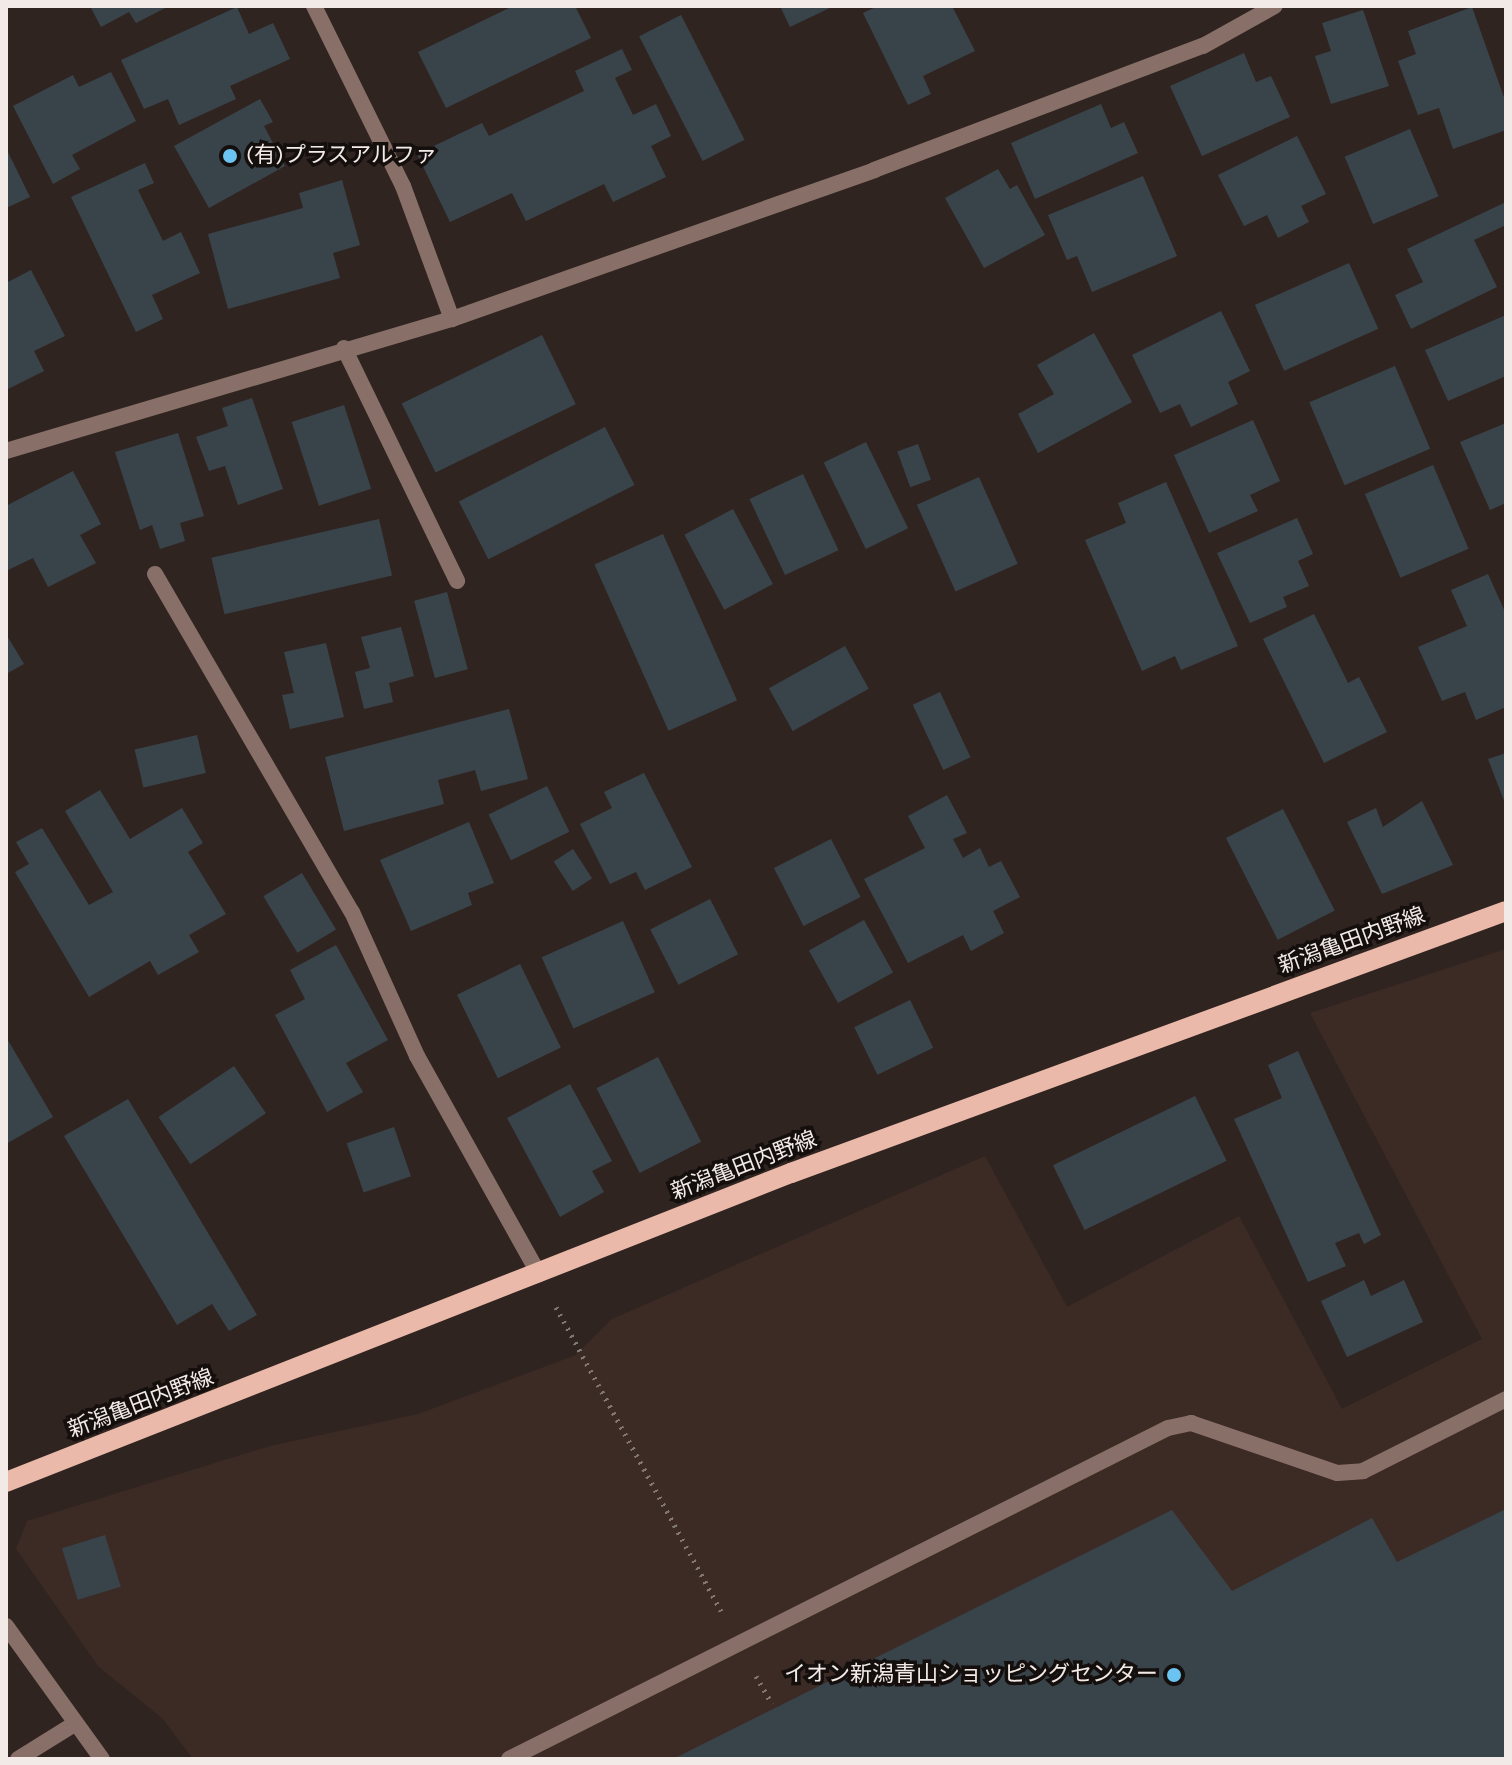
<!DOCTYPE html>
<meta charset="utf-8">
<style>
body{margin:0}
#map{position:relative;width:1512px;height:1765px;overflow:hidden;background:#302421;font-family:Karla,"Noto Sans JP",sans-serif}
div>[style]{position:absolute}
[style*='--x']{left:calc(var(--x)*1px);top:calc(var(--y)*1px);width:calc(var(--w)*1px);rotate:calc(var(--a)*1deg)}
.built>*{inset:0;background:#3c2a24}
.building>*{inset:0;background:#39444a;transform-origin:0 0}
.path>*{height:5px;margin-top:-2.5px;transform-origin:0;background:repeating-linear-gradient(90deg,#817774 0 2px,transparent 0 8px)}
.service>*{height:16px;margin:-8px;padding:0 8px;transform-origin:8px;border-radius:8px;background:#887068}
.minor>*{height:16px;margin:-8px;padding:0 8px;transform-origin:8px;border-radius:8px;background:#887068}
.primary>*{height:20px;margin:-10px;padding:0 10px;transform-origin:10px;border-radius:10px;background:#ebb9a9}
.dots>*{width:22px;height:22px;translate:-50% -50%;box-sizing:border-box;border:4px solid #140f0d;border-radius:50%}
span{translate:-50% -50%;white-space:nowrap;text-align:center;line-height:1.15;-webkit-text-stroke:7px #140f0d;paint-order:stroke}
.poi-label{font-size:22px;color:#f2eae7}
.left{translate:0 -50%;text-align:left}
.right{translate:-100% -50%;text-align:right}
.street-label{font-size:22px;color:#f2eae7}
.frame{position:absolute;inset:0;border:8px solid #f2eae7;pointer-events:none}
</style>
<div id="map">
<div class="built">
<div style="clip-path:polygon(1506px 949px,1506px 1759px,193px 1759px,163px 1719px,99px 1667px,16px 1549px,27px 1521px,270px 1446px,418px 1414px,576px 1355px,612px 1319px,985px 1156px,1067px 1307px,1239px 1216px,1342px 1409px,1482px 1339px,1310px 1013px)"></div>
</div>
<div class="building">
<div style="clip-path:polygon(90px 6px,169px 6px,136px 23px,129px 12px,101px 27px)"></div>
<div style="clip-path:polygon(513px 6px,575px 6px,591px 38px,446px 108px,418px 52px)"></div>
<div style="clip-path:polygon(780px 6px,834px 6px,790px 27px)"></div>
<div style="clip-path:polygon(878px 6px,952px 6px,975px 51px,923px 76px,931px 94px,908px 105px,863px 13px)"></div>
<div style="clip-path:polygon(237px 7px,249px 34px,273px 23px,290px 59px,230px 86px,236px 99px,179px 125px,168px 99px,144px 109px,121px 60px)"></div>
<div style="clip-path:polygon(1472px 7px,1506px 103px,1506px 130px,1453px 149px,1439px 108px,1418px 115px,1398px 61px,1416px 54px,1408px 31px)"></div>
<div style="clip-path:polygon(1363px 10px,1389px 86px,1331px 104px,1315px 56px,1331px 51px,1322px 23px)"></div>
<div style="left:681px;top:15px;width:140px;height:47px;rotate:63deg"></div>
<div style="clip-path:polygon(622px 49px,632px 70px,615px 78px,633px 115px,656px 104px,671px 136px,651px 146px,666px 177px,613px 202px,604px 184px,526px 221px,512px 193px,450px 222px,417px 154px,482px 123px,489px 136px,584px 91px,575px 71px)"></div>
<div style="clip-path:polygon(1244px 53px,1256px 82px,1271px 76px,1290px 117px,1202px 156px,1170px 86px)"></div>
<div style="clip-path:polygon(111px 72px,136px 121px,72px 155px,80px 169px,53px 184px,13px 106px,73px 75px,79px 87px)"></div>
<div style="clip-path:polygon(260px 99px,273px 122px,264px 126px,285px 166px,209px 208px,174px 146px)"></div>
<div style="clip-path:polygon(1101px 104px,1111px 128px,1124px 122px,1138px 153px,1035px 199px,1011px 143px)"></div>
<div style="left:1410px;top:129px;width:73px;height:71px;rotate:67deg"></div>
<div style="clip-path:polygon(1297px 136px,1326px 194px,1301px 206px,1309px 222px,1278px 238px,1267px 215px,1244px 226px,1218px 175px)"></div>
<div style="clip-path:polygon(6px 148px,30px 197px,6px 208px)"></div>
<div style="clip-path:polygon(145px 163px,154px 183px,138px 190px,163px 241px,181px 232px,200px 273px,152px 295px,163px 319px,136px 332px,71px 197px)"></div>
<div style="clip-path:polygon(998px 169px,1010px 189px,1017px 185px,1045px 235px,984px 268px,945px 198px)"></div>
<div style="clip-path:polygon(1143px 176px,1177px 256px,1092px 292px,1077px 256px,1067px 260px,1048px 215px)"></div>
<div style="clip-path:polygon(342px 180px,360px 245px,333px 253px,340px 278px,228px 309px,208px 234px,303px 208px,299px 193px)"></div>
<div style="clip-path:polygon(1506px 202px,1506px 225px,1474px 240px,1497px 287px,1411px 329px,1395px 295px,1423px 282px,1407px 249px)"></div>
<div style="left:1349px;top:263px;width:72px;height:103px;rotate:66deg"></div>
<div style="clip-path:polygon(31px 270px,65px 336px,34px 351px,44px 371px,6px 390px,6px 283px)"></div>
<div style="clip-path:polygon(1221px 311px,1250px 371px,1228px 382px,1238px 404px,1191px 427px,1180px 404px,1160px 413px,1132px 355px)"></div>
<div style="clip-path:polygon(1506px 315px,1506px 376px,1448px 401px,1425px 350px)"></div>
<div style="clip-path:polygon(1094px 333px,1132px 402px,1038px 453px,1018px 414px,1054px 394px,1037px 365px)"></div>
<div style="left:542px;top:335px;width:77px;height:156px;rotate:64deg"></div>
<div style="left:1395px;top:366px;width:90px;height:93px;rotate:67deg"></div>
<div style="clip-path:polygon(252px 398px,283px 489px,238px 505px,225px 466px,209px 471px,196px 437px,228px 426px,222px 408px)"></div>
<div style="left:344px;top:405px;width:88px;height:55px;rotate:72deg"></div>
<div style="clip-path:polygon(1253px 420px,1280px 481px,1250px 495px,1258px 511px,1209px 533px,1174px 455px)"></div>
<div style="clip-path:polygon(1506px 423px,1506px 503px,1490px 510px,1460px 442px)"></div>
<div style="left:605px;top:427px;width:65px;height:164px;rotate:63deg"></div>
<div style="clip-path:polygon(178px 433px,204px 516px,180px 523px,185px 541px,160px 549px,152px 525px,140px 530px,115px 452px)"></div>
<div style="left:866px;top:442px;width:96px;height:47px;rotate:64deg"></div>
<div style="left:918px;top:444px;width:38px;height:22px;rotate:70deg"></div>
<div style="left:1433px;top:465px;width:91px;height:74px;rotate:67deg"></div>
<div style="clip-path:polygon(73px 471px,101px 524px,80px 535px,96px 563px,48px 587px,33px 558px,6px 571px,6px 506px)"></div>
<div style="left:803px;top:474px;width:84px;height:59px;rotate:65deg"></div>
<div style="left:979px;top:477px;width:95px;height:68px;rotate:66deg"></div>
<div style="clip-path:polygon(1166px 482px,1238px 646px,1181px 670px,1175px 656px,1142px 671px,1085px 540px,1126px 523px,1118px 503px)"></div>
<div style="left:733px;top:509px;width:85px;height:55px;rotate:62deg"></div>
<div style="clip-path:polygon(1297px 518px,1313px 554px,1298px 561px,1309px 586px,1283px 597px,1287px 607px,1250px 623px,1217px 553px)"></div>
<div style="left:379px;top:519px;width:58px;height:172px;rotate:77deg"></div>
<div style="left:663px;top:534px;width:182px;height:75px;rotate:66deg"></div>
<div style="clip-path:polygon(1488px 574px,1506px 614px,1506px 707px,1476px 720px,1465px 692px,1442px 701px,1418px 647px,1467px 626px,1451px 590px)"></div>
<div style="left:447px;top:592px;width:80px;height:34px;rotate:75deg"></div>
<div style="clip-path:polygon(1314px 614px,1348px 683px,1359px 677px,1387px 732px,1324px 763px,1263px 639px)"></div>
<div style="clip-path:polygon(401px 627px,414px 676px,389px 683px,393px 702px,364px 709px,355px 672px,370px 668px,361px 637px)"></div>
<div style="clip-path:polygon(6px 634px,24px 664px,6px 674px)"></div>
<div style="clip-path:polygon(326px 643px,344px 717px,290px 729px,282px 695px,294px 693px,284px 652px)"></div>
<div style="left:845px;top:646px;width:49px;height:87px;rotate:61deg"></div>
<div style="left:940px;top:692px;width:72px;height:30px;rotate:65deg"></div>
<div style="clip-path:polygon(509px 709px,528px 779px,481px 791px,475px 770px,438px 780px,444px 804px,344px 831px,325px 757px)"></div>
<div style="left:197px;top:735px;width:39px;height:64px;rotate:77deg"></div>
<div style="clip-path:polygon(1506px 753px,1506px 806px,1488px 759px)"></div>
<div style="clip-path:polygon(644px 773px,692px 867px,645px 890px,636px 872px,610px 884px,580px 824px,612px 808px,604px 792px)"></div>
<div style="left:547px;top:786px;width:51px;height:65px;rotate:64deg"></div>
<div style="clip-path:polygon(100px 790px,130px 839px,182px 808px,203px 843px,188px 852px,226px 914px,189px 935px,199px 952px,158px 975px,150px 961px,89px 997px,15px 872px,29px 864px,16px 842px,42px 828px,89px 905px,113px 892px,65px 811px)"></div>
<div style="clip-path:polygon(947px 795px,967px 833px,953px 839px,963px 858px,980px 848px,989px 867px,1001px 861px,1020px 897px,993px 911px,1004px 933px,971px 951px,963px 935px,908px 963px,864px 879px,925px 848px,908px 816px)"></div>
<div style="clip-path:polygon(1422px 801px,1453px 865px,1382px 894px,1347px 822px,1376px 808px,1383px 827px)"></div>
<div style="left:1283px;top:809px;width:114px;height:64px;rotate:63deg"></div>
<div style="clip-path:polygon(469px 822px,494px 883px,468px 893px,472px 905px,411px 931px,380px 860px)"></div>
<div style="left:831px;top:839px;width:65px;height:64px;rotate:63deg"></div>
<div style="left:573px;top:849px;width:35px;height:23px;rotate:57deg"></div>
<div style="left:302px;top:873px;width:66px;height:45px;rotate:59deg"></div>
<div style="left:710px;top:899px;width:62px;height:67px;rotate:63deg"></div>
<div style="left:864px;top:920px;width:60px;height:63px;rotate:61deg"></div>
<div style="left:623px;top:921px;width:78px;height:89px;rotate:66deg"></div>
<div style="clip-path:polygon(336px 945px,388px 1040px,346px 1063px,363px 1092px,327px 1112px,275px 1015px,305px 999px,290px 970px)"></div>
<div style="left:520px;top:964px;width:93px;height:70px;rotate:64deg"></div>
<div style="left:910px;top:1000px;width:53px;height:62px;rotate:64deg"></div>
<div style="clip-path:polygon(6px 1037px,53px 1117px,6px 1144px)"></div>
<div style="clip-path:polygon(1298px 1051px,1381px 1235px,1364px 1244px,1359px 1233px,1335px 1243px,1346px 1266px,1308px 1282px,1234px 1119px,1282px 1098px,1268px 1065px)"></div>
<div style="left:658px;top:1057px;width:95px;height:69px;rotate:63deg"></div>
<div style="left:234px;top:1066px;width:57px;height:91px;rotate:56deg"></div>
<div style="clip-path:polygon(570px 1084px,612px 1161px,592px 1171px,604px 1192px,560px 1217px,507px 1118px)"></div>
<div style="left:1195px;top:1096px;width:72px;height:158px;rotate:64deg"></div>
<div style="clip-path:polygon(128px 1099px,257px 1315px,229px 1331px,212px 1304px,177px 1325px,64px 1136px)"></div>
<div style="left:394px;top:1127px;width:52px;height:50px;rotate:71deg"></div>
<div style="clip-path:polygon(1364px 1280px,1371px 1296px,1404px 1280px,1423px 1322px,1347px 1357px,1321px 1301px)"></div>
<div style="clip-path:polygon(1506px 1509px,1506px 1759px,673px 1759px,1172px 1510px,1232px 1591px,1372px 1518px,1397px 1562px)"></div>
<div style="left:105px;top:1535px;width:54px;height:45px;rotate:73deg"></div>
</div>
<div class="path">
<div style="--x:556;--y:1307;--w:346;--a:61.5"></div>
<div style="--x:756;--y:1676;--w:32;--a:60"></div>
</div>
<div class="service">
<div style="--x:18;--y:1759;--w:68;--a:-31.8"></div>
<div style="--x:509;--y:1759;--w:737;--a:-26.67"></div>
<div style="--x:1168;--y:1428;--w:24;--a:-12"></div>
<div style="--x:1191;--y:1423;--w:154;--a:18.9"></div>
<div style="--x:1337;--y:1473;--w:26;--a:-4"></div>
<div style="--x:1363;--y:1471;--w:160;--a:-26.7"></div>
</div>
<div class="minor">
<div style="--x:314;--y:6;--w:201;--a:63.7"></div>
<div style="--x:403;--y:186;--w:142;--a:69.8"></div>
<div style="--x:344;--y:348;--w:259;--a:64.1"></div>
<div style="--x:6;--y:451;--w:465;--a:-16.5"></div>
<div style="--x:452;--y:319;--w:448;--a:-19.4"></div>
<div style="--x:874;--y:170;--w:352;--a:-20.7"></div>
<div style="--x:1203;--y:46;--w:82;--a:-29.1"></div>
<div style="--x:155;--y:574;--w:391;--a:59.8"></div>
<div style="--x:352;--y:912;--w:158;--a:65.7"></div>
<div style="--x:417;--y:1056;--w:250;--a:60.8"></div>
<div style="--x:6;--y:1626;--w:164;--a:54.2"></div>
</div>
<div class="primary">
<div style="--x:6;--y:1482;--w:844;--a:-21.49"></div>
<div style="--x:791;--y:1173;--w:761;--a:-20.12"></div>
</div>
<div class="dots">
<div style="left:230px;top:156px;background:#6bc3f2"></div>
<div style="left:1174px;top:1675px;background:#6bc3f2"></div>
</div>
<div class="poi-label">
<span class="left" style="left:246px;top:156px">(有)プラスアルファ</span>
<span class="right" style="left:1158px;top:1675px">イオン新潟青山ショッピングセンター</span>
</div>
<div class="street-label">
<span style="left:1352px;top:941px;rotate:-20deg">新潟亀田内野線</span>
<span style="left:744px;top:1166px;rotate:-21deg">新潟亀田内野線</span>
<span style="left:141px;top:1404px;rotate:-21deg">新潟亀田内野線</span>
</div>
<div class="frame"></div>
</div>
